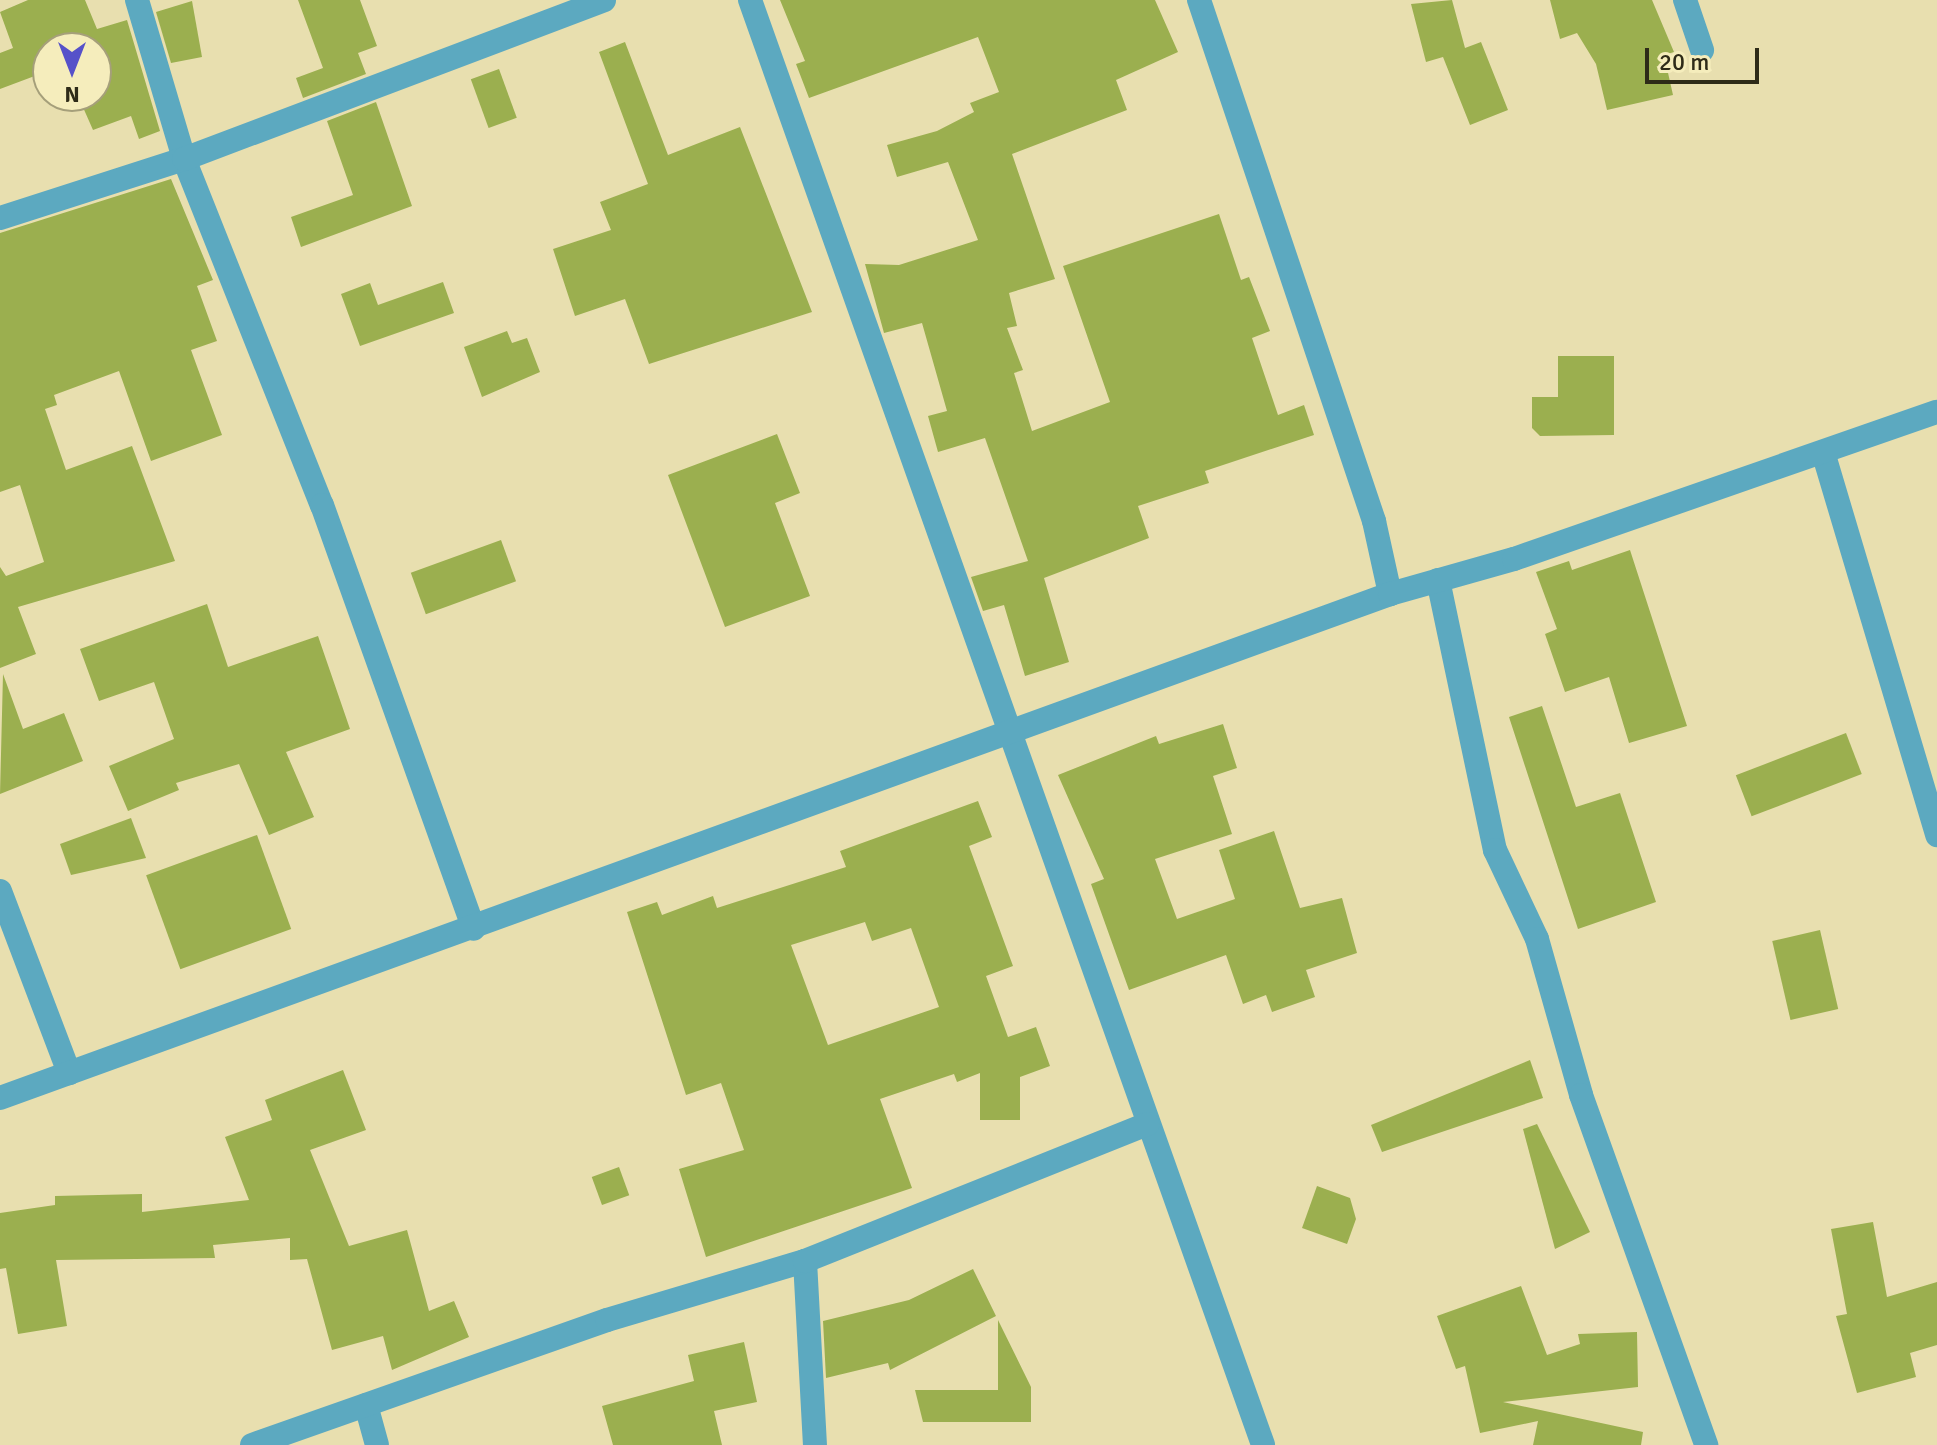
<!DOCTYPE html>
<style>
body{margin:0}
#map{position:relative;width:1937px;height:1445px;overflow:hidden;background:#e8dfaf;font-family:Signika,sans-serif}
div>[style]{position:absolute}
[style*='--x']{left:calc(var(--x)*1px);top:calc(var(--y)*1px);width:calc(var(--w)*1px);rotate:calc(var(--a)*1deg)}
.building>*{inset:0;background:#9baf4f;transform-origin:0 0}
.street>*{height:24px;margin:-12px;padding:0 12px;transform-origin:12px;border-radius:12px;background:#5ca9c0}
span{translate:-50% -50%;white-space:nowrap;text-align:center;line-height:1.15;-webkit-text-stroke:7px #f5edbc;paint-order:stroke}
.north{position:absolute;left:32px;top:32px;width:80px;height:80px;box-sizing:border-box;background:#f5edbc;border:2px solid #a59f7a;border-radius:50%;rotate:180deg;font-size:22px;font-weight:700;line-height:32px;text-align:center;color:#2e2b18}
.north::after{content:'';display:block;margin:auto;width:28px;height:36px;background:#5651c9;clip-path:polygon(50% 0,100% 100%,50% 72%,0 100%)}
.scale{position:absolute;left:1645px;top:48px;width:114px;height:36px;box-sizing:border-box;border:4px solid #2e2b18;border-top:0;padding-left:10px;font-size:24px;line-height:28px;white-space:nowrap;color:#2e2b18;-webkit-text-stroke:6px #f5edbc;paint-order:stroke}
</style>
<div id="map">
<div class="building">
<div style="clip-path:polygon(28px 0,85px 0,97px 29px,127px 20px,160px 131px,139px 139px,131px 116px,93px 130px,78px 96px,96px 96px,96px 48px,48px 48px,48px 71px,0 89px,0 53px,13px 48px,0 12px)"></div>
<div style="clip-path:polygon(298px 0,360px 0,377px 46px,358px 53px,366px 74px,303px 98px,296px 78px,323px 68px)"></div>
<div style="clip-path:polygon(780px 0,1155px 0,1178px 52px,1116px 80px,1127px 110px,1012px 154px,1055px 279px,1009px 293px,1017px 326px,1007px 328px,1023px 370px,1014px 373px,1032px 431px,1110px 402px,1063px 266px,1219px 214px,1241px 280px,1249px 277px,1270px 331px,1252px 338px,1278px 415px,1304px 405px,1314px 435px,1205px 471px,1209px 483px,1138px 506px,1149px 538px,1044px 578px,1069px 662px,1025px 676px,1004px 605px,983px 611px,971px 577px,1028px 561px,985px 438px,938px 452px,928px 416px,947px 411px,922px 323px,884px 333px,865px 264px,899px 265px,978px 240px,948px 162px,897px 177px,887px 145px,937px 131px,974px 112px,970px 103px,999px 92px,978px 37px,809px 98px,796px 64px,805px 61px)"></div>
<div style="clip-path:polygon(1452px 0,1465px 48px,1481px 42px,1508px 110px,1470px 125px,1443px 57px,1426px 62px,1411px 4px)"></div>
<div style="clip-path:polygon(1550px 0,1652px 0,1674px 52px,1664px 55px,1673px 95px,1607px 110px,1596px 64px,1577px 33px,1560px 39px)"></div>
<div style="clip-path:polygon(192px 1px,202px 57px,171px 63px,156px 12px)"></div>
<div style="clip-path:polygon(625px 42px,668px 155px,740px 127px,812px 312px,649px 364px,625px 299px,575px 316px,553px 249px,611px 230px,600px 202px,648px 184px,599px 52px)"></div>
<div style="left:499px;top:69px;width:52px;height:30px;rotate:70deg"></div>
<div style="clip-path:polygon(376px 102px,412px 206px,301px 247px,291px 217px,353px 195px,327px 121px)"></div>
<div style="clip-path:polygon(171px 179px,213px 280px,197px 286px,217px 341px,191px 350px,222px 435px,151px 461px,119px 371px,54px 395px,57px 405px,45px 409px,66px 470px,132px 446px,175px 561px,18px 607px,36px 654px,0 668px,0 567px,6px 576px,44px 562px,20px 485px,0 492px,0 233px)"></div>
<div style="clip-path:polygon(443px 282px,454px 313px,360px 346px,341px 294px,370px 283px,378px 305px)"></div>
<div style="clip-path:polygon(507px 331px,512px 343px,527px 338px,540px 372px,482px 397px,464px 347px)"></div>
<div style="clip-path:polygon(1558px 356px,1614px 356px,1614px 435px,1540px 436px,1532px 428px,1532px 397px,1558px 397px)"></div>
<div style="clip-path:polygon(777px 434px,800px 493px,775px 503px,810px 596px,725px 627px,668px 475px)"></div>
<div style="left:501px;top:540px;width:44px;height:96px;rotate:70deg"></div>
<div style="clip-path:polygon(1630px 550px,1687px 726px,1629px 743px,1609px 677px,1565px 692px,1545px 634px,1557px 629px,1536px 572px,1569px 561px,1572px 570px)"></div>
<div style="clip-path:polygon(207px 604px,228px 667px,318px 636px,350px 729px,286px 752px,314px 817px,269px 835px,239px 764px,176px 783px,179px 790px,128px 811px,109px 766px,174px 739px,154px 682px,99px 701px,80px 649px)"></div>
<div style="clip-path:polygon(3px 674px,23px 729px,64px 713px,83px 761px,0 794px)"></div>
<div style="clip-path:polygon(1542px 706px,1576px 807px,1620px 793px,1656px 902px,1578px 929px,1509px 717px)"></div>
<div style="clip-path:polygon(1223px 724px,1237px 768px,1213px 776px,1232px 834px,1155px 859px,1177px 919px,1235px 899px,1219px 850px,1274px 831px,1300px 908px,1342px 898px,1357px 953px,1306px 970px,1315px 997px,1272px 1012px,1266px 995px,1243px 1004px,1226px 955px,1129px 990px,1091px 884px,1104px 879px,1058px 775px,1156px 736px,1159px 744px)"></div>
<div style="left:1846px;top:733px;width:44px;height:118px;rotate:69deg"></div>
<div style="clip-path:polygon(evenodd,978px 801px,992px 837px,969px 846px,1013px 966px,986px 976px,1008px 1037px,1036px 1027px,1050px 1066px,1020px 1077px,1020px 1120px,980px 1120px,980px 1073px,957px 1082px,954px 1074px,880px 1099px,912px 1188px,706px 1257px,679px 1169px,744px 1150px,721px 1083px,686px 1095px,627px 912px,657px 902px,662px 915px,713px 896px,717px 908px,846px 867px,840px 851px,978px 801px,865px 922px,872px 941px,911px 928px,939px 1007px,828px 1045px,791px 945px,865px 922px)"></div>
<div style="clip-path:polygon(131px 818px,146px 858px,71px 875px,60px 844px)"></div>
<div style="left:257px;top:835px;width:100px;height:118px;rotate:70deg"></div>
<div style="left:1820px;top:930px;width:81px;height:49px;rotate:77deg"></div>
<div style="clip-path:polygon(1530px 1060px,1543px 1098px,1382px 1152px,1371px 1125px)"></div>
<div style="clip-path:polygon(343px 1070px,366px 1130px,310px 1150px,349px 1246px,407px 1230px,429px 1311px,454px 1301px,469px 1337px,392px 1370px,383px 1336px,332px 1350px,307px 1259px,290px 1260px,290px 1238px,213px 1245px,215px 1258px,56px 1260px,67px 1326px,18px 1334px,6px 1268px,0 1269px,0 1213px,55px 1205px,55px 1196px,142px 1194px,142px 1212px,249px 1200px,225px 1137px,272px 1120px,265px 1100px)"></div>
<div style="clip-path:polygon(1537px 1124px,1590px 1232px,1555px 1249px,1523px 1129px)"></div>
<div style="left:619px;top:1167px;width:30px;height:29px;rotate:70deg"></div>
<div style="clip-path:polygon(1317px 1186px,1350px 1198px,1356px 1219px,1347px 1244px,1302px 1228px)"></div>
<div style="clip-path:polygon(1873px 1222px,1887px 1297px,1937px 1282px,1937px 1345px,1910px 1353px,1916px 1377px,1857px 1393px,1836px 1316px,1847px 1314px,1831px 1229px)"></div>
<div style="clip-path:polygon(973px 1269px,996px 1316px,890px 1370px,888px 1363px,826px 1378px,823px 1321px,909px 1300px)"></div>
<div style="clip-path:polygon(1521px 1286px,1547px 1355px,1580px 1344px,1578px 1334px,1637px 1332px,1638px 1387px,1503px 1402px,1643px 1432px,1641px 1445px,1533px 1445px,1538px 1421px,1480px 1433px,1465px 1366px,1456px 1369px,1437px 1316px)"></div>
<div style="clip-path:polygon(998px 1320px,1031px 1387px,1031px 1422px,923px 1422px,915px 1390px,998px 1390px)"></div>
<div style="clip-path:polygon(744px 1342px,757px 1402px,714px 1411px,722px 1445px,613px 1445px,602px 1406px,694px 1381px,688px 1355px)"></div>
</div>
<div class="street">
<div style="--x:137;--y:0;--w:166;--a:73.5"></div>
<div style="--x:184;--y:159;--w:373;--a:68.3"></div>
<div style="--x:322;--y:505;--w:450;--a:70.3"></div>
<div style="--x:750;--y:0;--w:1533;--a:70.45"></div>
<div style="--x:1199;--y:0;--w:550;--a:71.43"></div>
<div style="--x:1374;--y:521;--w:75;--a:77.6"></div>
<div style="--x:1685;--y:0;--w:53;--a:71.2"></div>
<div style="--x:0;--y:218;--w:193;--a:-17.8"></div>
<div style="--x:184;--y:159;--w:449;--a:-20.7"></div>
<div style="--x:1823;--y:452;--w:400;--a:73.4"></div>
<div style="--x:1438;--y:580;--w:276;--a:78.1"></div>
<div style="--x:1495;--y:850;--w:98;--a:64.7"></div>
<div style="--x:1537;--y:939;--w:162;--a:74.2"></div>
<div style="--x:1581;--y:1095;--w:372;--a:70.3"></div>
<div style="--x:0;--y:891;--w:195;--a:69.2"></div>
<div style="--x:0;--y:1098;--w:1479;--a:-19.93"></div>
<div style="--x:1390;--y:594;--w:129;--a:-15.8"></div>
<div style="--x:1514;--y:559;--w:448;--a:-19.2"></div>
<div style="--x:805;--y:1261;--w:184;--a:86.9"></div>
<div style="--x:366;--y:1405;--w:41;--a:74.6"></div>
<div style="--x:252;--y:1445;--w:376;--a:-19.4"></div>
<div style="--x:607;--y:1320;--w:207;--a:-16.6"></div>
<div style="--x:805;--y:1261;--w:369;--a:-21.8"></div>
</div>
<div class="north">N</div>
<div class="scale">20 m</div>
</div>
